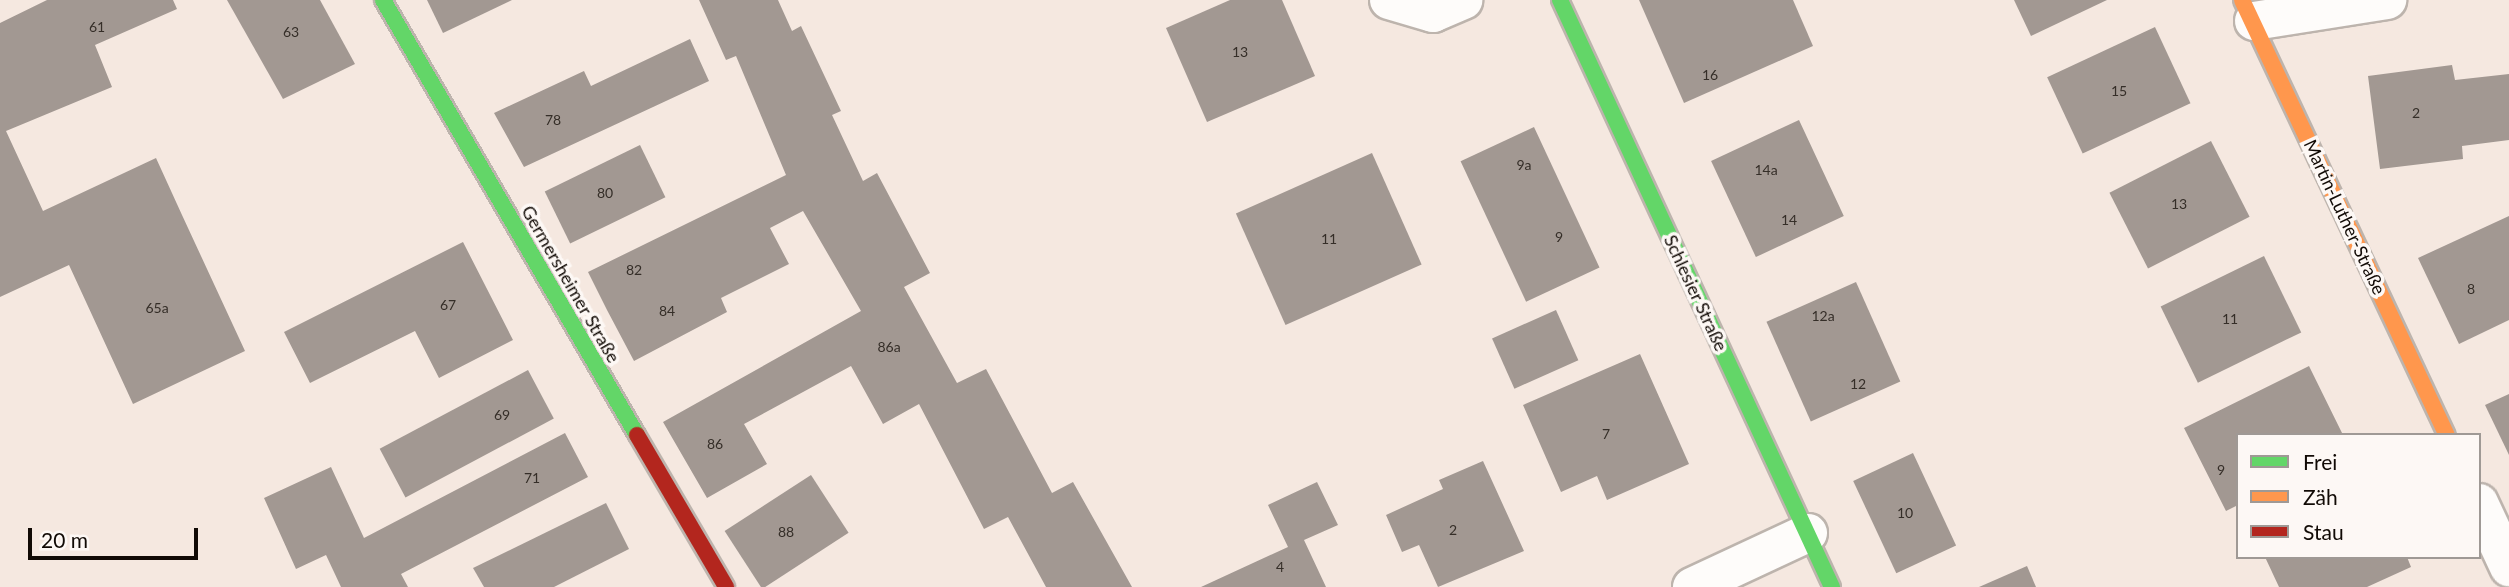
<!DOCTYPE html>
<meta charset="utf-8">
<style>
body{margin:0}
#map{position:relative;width:2509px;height:587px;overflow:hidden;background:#f5e8e0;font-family:Lato,sans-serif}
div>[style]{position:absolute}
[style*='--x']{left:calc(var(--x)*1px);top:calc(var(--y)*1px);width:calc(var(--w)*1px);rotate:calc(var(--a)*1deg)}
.building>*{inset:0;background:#a29892;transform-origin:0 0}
.roads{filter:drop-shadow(2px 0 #bdb4ad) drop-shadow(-2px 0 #bdb4ad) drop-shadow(0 2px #bdb4ad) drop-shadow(0 -2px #bdb4ad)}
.street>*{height:38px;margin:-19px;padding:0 19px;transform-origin:19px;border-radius:19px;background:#fefcfa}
.fast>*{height:16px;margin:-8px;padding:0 8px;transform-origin:8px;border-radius:8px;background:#63d668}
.slow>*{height:16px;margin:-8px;padding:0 8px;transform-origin:8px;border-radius:8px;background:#ff974d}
.jam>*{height:16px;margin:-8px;padding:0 8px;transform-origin:8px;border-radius:8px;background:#b3261e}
span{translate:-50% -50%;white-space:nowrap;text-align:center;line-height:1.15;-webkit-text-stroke:7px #fdf8f5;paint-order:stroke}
.number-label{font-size:14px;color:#352e28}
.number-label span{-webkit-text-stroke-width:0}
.street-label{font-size:18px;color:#110a05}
.legend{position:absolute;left:2236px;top:433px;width:245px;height:126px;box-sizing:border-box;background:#fdf8f5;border:2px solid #9f9995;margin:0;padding:9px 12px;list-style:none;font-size:21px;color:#110a05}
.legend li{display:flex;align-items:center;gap:14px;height:35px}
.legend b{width:35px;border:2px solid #9f9995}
.scale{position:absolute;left:28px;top:528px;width:170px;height:32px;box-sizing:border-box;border:4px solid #110a05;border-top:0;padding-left:9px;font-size:21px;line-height:24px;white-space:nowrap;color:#110a05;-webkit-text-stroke:5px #fdf8f5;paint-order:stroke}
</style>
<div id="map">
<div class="building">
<div style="clip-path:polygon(47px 0,173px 0,177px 9px,95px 45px,112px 87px,6px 131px,43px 211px,156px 158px,182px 215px,245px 351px,133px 404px,69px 265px,0 297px,0 23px)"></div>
<div style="clip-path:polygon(227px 0,320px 0,355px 64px,283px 99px)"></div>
<div style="clip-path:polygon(427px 0,512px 0,443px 33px)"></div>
<div style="clip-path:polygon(699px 0,778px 0,792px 31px,801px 26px,841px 111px,832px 115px,863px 181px,877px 173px,930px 273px,904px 287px,957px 383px,986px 369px,1052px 493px,1073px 482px,1132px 587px,1046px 587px,1008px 517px,984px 529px,919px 404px,883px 424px,851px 366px,744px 424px,767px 464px,707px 498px,663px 422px,861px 311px,803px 211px,770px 228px,789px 264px,721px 298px,727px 312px,634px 361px,607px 310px,588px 272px,786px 175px,736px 56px,726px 60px)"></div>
<div style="clip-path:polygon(1230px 0,1282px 0,1315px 76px,1207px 122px,1166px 28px)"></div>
<div style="clip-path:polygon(1639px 0,1793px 0,1813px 46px,1684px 103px)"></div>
<div style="clip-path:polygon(2014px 0,2107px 0,2031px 36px)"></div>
<div style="left:2155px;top:27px;width:84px;height:119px;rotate:65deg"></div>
<div style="clip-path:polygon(690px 39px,709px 81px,524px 167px,494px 113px,584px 71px,591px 86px)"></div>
<div style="clip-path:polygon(2452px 65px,2455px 80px,2509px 74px,2509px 140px,2462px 146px,2463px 159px,2380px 169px,2368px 76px)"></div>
<div style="left:1799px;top:120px;width:106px;height:97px;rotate:65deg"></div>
<div style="left:1534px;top:127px;width:155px;height:81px;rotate:65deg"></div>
<div style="left:2211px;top:141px;width:85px;height:114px;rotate:63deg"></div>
<div style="left:640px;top:145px;width:58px;height:106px;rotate:64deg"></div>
<div style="left:1372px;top:153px;width:122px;height:149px;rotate:66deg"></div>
<div style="clip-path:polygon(2509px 216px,2509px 320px,2459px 344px,2418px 258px)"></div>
<div style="clip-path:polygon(463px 242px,513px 340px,439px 378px,415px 331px,310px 383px,284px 332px)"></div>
<div style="left:2264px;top:256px;width:85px;height:115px;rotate:64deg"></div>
<div style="left:1856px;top:282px;width:109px;height:98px;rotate:66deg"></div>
<div style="left:1556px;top:310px;width:55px;height:70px;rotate:66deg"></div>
<div style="clip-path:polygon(1640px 354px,1689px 464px,1607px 500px,1597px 476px,1561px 492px,1523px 405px)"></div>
<div style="clip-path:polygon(2309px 366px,2343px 435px,2238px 435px,2238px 505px,2226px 511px,2184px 428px)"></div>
<div style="left:528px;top:370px;width:55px;height:168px;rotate:62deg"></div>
<div style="clip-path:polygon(2509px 394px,2509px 455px,2485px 405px)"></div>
<div style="clip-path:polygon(565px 433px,588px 477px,401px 574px,408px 587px,341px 587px,326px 555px,296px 569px,264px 498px,331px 467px,364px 538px)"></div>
<div style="left:1913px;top:453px;width:102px;height:66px;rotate:65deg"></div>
<div style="clip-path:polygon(1483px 461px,1524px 551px,1438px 587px,1419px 545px,1402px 552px,1386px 515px,1443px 489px,1439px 480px)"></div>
<div style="left:811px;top:475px;width:69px;height:103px;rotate:57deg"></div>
<div style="clip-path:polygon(1317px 482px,1338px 525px,1304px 540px,1326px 587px,1201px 587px,1288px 547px,1268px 505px)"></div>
<div style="clip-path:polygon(606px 503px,629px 549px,554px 587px,484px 587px,473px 568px)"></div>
<div style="clip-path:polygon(2265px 557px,2407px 557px,2411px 567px,2367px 587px,2279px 587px)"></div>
<div style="clip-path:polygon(2027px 566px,2036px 587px,1979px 587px)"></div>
</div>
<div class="roads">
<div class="street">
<div style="--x:1389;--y:0;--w:46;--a:16.5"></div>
<div style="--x:1433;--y:13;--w:33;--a:-23"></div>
<div style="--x:2254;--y:21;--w:135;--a:-9"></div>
<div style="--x:2479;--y:503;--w:71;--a:64.9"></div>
<div style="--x:1692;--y:587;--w:128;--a:-25"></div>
</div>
<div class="fast">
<div style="--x:383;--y:0;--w:504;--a:59.72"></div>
<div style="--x:1560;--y:0;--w:647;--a:65.14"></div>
</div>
<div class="slow">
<div style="--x:2242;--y:0;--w:481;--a:64.8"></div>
</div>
<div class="jam">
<div style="--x:637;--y:435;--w:176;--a:59.6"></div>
</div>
</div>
<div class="number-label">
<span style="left:97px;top:27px">61</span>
<span style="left:291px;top:32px">63</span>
<span style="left:1240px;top:52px">13</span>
<span style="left:1710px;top:75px">16</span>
<span style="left:2119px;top:91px">15</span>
<span style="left:2416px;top:113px">2</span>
<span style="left:553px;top:120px">78</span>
<span style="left:1524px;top:165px">9a</span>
<span style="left:1766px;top:170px">14a</span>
<span style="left:605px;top:193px">80</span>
<span style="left:2179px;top:204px">13</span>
<span style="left:1789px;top:220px">14</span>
<span style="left:1559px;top:237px">9</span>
<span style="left:1329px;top:239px">11</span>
<span style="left:634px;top:270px">82</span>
<span style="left:2471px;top:289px">8</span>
<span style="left:448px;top:305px">67</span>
<span style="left:157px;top:308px">65a</span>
<span style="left:667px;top:311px">84</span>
<span style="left:1823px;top:316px">12a</span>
<span style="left:2230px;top:319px">11</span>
<span style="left:889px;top:347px">86a</span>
<span style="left:1858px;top:384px">12</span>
<span style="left:502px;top:415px">69</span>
<span style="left:1606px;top:434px">7</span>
<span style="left:715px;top:444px">86</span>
<span style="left:2221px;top:470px">9</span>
<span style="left:532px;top:478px">71</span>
<span style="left:1905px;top:513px">10</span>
<span style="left:1453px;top:530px">2</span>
<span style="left:786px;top:532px">88</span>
<span style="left:1280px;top:567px">4</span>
</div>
<div class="street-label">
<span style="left:2345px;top:217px;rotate:65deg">Martin-Luther-Straße</span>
<span style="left:571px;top:284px;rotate:60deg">Germersheimer Straße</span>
<span style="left:1696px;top:293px;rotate:65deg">Schlesier Straße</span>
</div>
<ul class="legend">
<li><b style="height:9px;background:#63d668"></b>Frei</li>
<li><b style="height:9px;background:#ff974d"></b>Zäh</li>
<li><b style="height:9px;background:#b3261e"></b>Stau</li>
</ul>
<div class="scale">20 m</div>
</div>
